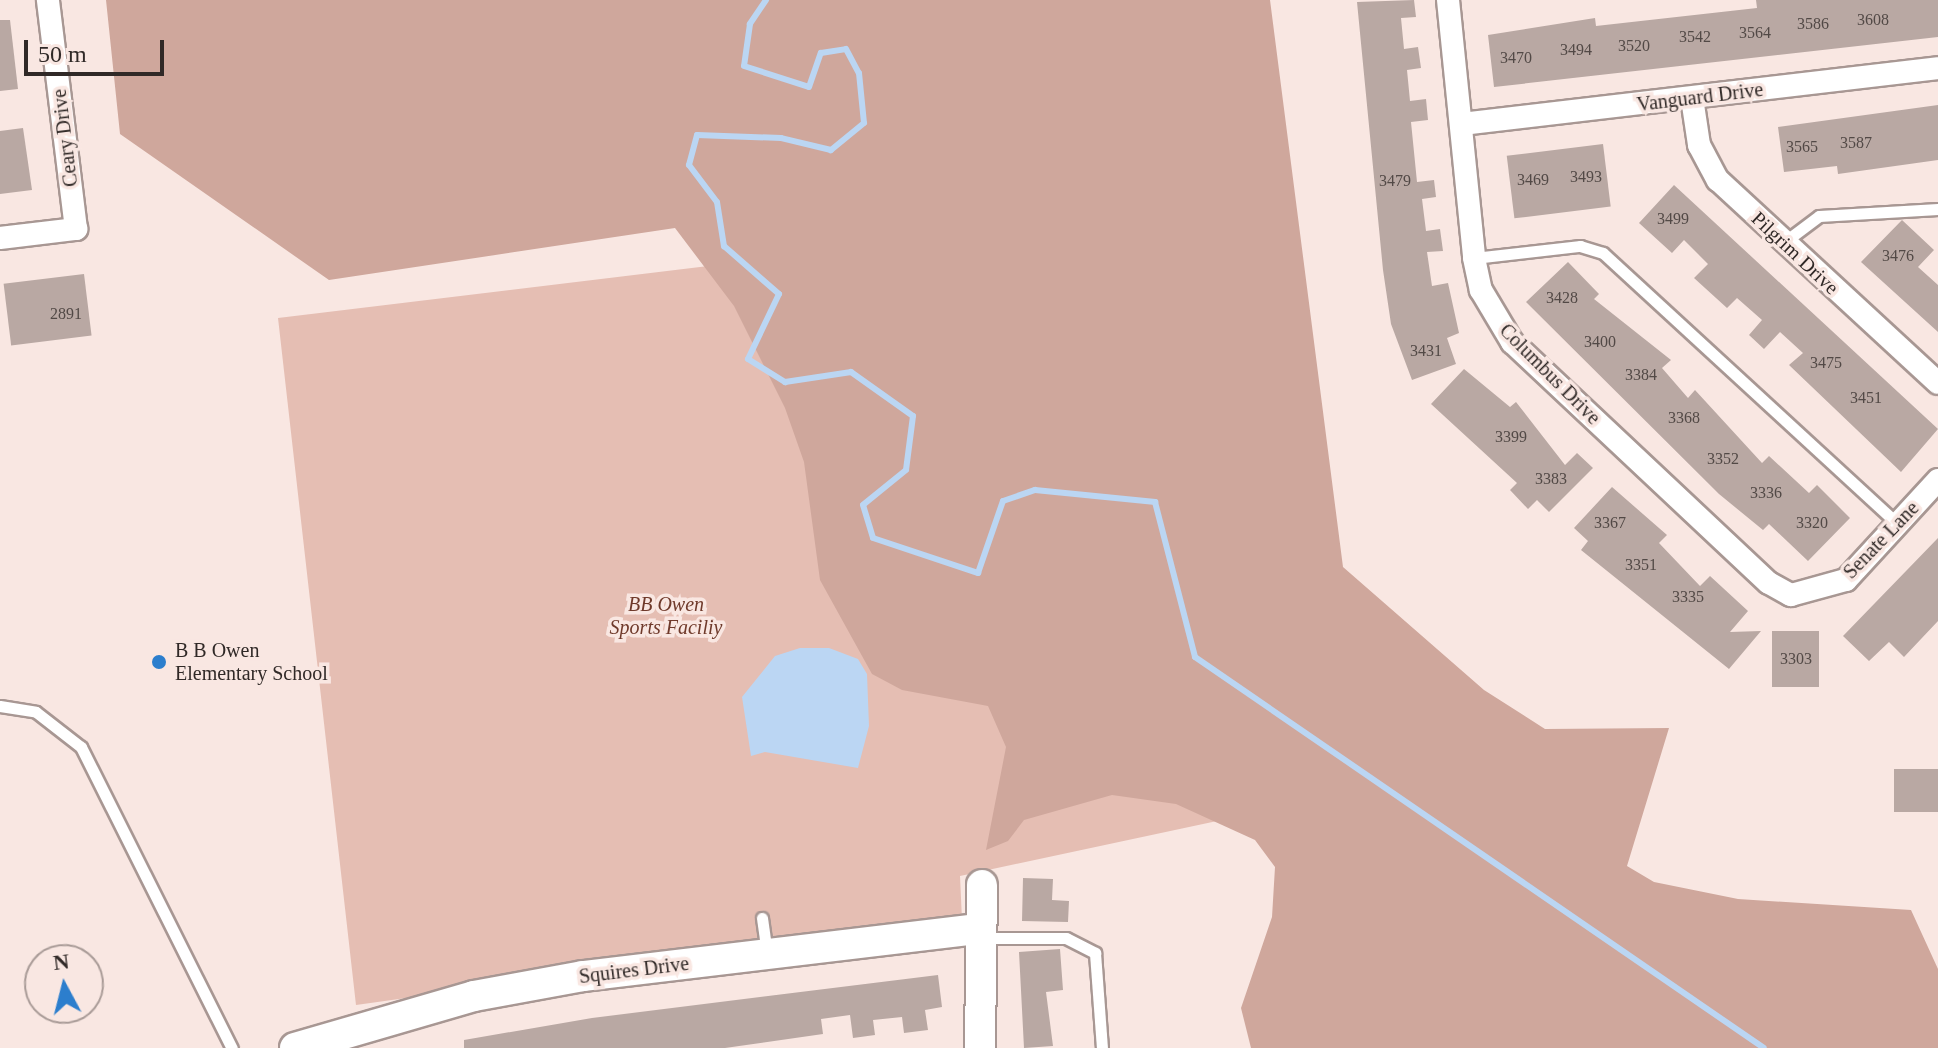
<!DOCTYPE html>
<style>
body{margin:0}
#map{position:relative;width:1938px;height:1048px;overflow:hidden;background:#f9e7e2;font-family:Georgia,serif}
div>[style]{position:absolute}
[style*='--x']{left:calc(var(--x)*1px);top:calc(var(--y)*1px);width:calc(var(--w)*1px);rotate:calc(var(--a)*1deg)}
.green>*{inset:0;background:#e5beb3}
.forest>*{inset:0;background:#cfa79c}
.water>*{inset:0;background:#bbd6f3}
.stream>*{height:6px;margin:-3px;padding:0 3px;transform-origin:3px;border-radius:3px;background:#bbd6f3}
.building>*{inset:0;background:#b9a8a3;transform-origin:0 0}
.roads{filter:drop-shadow(2px 0 #a89793) drop-shadow(-2px 0 #a89793) drop-shadow(0 2px #a89793) drop-shadow(0 -2px #a89793)}
.lane>*{height:11px;margin:-5.5px;padding:0 5.5px;transform-origin:5.5px;border-radius:5.5px;background:#fff}
.street>*{height:22px;margin:-11px;padding:0 11px;transform-origin:11px;border-radius:11px;background:#fff}
.secondary>*{height:30px;margin:-15px;padding:0 15px;transform-origin:15px;border-radius:15px;background:#fff}
.dots>*{width:22px;height:22px;translate:-50% -50%;box-sizing:border-box;border:4px solid #f9e7e2;border-radius:50%}
span{translate:-50% -50%;white-space:nowrap;text-align:center;line-height:1.15;-webkit-text-stroke:7px #f9e7e2;paint-order:stroke}
.number-label{font-size:16px;color:#524946}
.number-label span{-webkit-text-stroke-width:0}
.street-label{font-size:20px;color:#302927}
.park-label{font-size:20px;color:#6f392a;font-style:italic}
.poi-label{font-size:20px;color:#302927}
.left{translate:0 -50%;text-align:left}
.north{position:absolute;left:24px;top:944px;width:80px;height:80px;box-sizing:border-box;background:#f9e7e2;border:2px solid #a99b97;border-radius:50%;rotate:353deg;font-size:22px;font-weight:700;line-height:32px;text-align:center;color:#302927}
.north::after{content:'';display:block;margin:auto;width:28px;height:36px;background:#2c7ecd;clip-path:polygon(50% 0,100% 100%,50% 72%,0 100%)}
.scale{position:absolute;left:24px;top:40px;width:140px;height:36px;box-sizing:border-box;border:4px solid #302927;border-top:0;padding-left:10px;font-size:24px;line-height:28px;white-space:nowrap;color:#302927;-webkit-text-stroke:6px #f9e7e2;paint-order:stroke}
</style>
<div id="map">
<div class="green">
<div style="clip-path:polygon(1256px 200px,1325px 798px,960px 876px,962px 920px,356px 1005px,278px 318px)"></div>
</div>
<div class="forest">
<div style="clip-path:polygon(106px 0,1270px 0,1343px 567px,1484px 690px,1545px 729px,1669px 728px,1627px 866px,1654px 882px,1738px 899px,1911px 910px,1938px 969px,1938px 1048px,1251px 1048px,1241px 1008px,1272px 917px,1275px 867px,1255px 840px,1176px 804px,1112px 795px,1024px 820px,1008px 841px,986px 850px,1006px 747px,988px 706px,902px 690px,872px 674px,820px 580px,804px 462px,785px 408px,734px 306px,675px 228px,329px 280px,120px 134px)"></div>
</div>
<div class="water">
<div style="clip-path:polygon(800px 648px,829px 648px,858px 659px,867px 674px,869px 726px,858px 768px,765px 752px,751px 756px,742px 697px,775px 656px)"></div>
</div>
<div class="stream">
<div style="--x:766;--y:0;--w:29;--a:124"></div>
<div style="--x:750;--y:24;--w:42;--a:98.1"></div>
<div style="--x:744;--y:66;--w:68;--a:17.9"></div>
<div style="--x:809;--y:87;--w:36;--a:-71"></div>
<div style="--x:821;--y:53;--w:25;--a:-9"></div>
<div style="--x:846;--y:49;--w:27;--a:62"></div>
<div style="--x:859;--y:73;--w:50;--a:84.3"></div>
<div style="--x:864;--y:123;--w:43;--a:140.7"></div>
<div style="--x:831;--y:150;--w:51;--a:-166.5"></div>
<div style="--x:781;--y:138;--w:84;--a:-178"></div>
<div style="--x:697;--y:135;--w:31;--a:105"></div>
<div style="--x:689;--y:165;--w:46;--a:52.9"></div>
<div style="--x:717;--y:202;--w:45;--a:81"></div>
<div style="--x:724;--y:246;--w:73;--a:41.1"></div>
<div style="--x:779;--y:294;--w:72;--a:115.5"></div>
<div style="--x:748;--y:359;--w:44;--a:31.9"></div>
<div style="--x:785;--y:382;--w:67;--a:-8.6"></div>
<div style="--x:851;--y:372;--w:76;--a:35.4"></div>
<div style="--x:913;--y:416;--w:54;--a:97.4"></div>
<div style="--x:906;--y:470;--w:55;--a:140.9"></div>
<div style="--x:863;--y:505;--w:34;--a:73"></div>
<div style="--x:873;--y:538;--w:111;--a:18.4"></div>
<div style="--x:978;--y:573;--w:76;--a:-70.9"></div>
<div style="--x:1003;--y:501;--w:34;--a:-19"></div>
<div style="--x:1035;--y:490;--w:121;--a:5.7"></div>
<div style="--x:1155;--y:502;--w:160;--a:75.5"></div>
<div style="--x:1195;--y:657;--w:690;--a:34.5"></div>
</div>
<div class="building">
<div style="clip-path:polygon(1414px 0,1416px 17px,1401px 18px,1404px 49px,1418px 47px,1421px 68px,1407px 70px,1410px 101px,1426px 99px,1428px 120px,1411px 122px,1417px 182px,1434px 180px,1436px 197px,1422px 199px,1426px 231px,1440px 229px,1443px 251px,1427px 252px,1432px 286px,1448px 283px,1459px 333px,1447px 338px,1456px 364px,1412px 380px,1391px 324px,1383px 270px,1357px 2px)"></div>
<div style="clip-path:polygon(1756px 0,1938px 0,1938px 37px,1494px 87px,1488px 35px,1595px 18px,1596px 26px,1757px 8px)"></div>
<div style="clip-path:polygon(0 20px,10px 20px,18px 89px,0 91px)"></div>
<div style="clip-path:polygon(1938px 105px,1938px 160px,1838px 174px,1837px 166px,1784px 172px,1778px 127px)"></div>
<div style="clip-path:polygon(23px 128px,32px 190px,0 194px,0 131px)"></div>
<div style="left:1603px;top:144px;width:63px;height:97px;rotate:83deg"></div>
<div style="clip-path:polygon(1674px 185px,1938px 429px,1901px 472px,1789px 365px,1803px 353px,1780px 332px,1764px 349px,1749px 335px,1762px 320px,1737px 298px,1727px 308px,1694px 278px,1708px 264px,1684px 240px,1672px 253px,1639px 223px)"></div>
<div style="clip-path:polygon(1902px 220px,1934px 250px,1918px 267px,1938px 285px,1938px 332px,1861px 262px)"></div>
<div style="clip-path:polygon(1568px 262px,1599px 294px,1594px 299px,1671px 360px,1662px 368px,1688px 398px,1695px 390px,1762px 463px,1769px 456px,1809px 493px,1817px 485px,1850px 518px,1808px 561px,1769px 524px,1763px 530px,1719px 494px,1526px 302px)"></div>
<div style="left:84px;top:274px;width:62px;height:81px;rotate:83deg"></div>
<div style="clip-path:polygon(1464px 369px,1510px 407px,1516px 402px,1565px 465px,1577px 453px,1593px 468px,1549px 512px,1537px 500px,1528px 509px,1510px 490px,1517px 483px,1431px 404px)"></div>
<div style="clip-path:polygon(1612px 487px,1667px 535px,1659px 543px,1700px 586px,1710px 576px,1748px 611px,1730px 632px,1761px 631px,1729px 669px,1581px 550px,1588px 541px,1574px 528px)"></div>
<div style="clip-path:polygon(1938px 538px,1938px 621px,1904px 657px,1889px 642px,1869px 661px,1843px 636px)"></div>
<div style="left:1772px;top:631px;width:47px;height:56px"></div>
<div style="left:1938px;top:769px;width:43px;height:44px;rotate:90deg"></div>
<div style="clip-path:polygon(1023px 878px,1053px 879px,1052px 900px,1069px 901px,1068px 922px,1022px 921px)"></div>
<div style="clip-path:polygon(1060px 949px,1063px 990px,1046px 992px,1053px 1046px,1024px 1048px,1019px 952px)"></div>
<div style="clip-path:polygon(938px 975px,942px 1007px,925px 1010px,928px 1030px,904px 1033px,902px 1017px,873px 1020px,875px 1035px,853px 1038px,850px 1015px,821px 1019px,823px 1034px,725px 1048px,464px 1048px,464px 1040px,592px 1018px)"></div>
</div>
<div class="roads">
<div class="lane">
<div style="--x:1783;--y:243;--w:45;--a:-36.9"></div>
<div style="--x:1819;--y:216;--w:119;--a:-3.4"></div>
<div style="--x:1474;--y:258;--w:107;--a:-6.5"></div>
<div style="--x:1580;--y:246;--w:24;--a:17"></div>
<div style="--x:1603;--y:253;--w:401;--a:42.6"></div>
<div style="--x:0;--y:706;--w:36;--a:9"></div>
<div style="--x:36;--y:712;--w:57;--a:37.9"></div>
<div style="--x:81;--y:747;--w:337;--a:63.4"></div>
<div style="--x:762;--y:918;--w:35;--a:82"></div>
<div style="--x:984;--y:938;--w:82;--a:0"></div>
<div style="--x:1066;--y:938;--w:33;--a:27"></div>
<div style="--x:1095;--y:953;--w:95;--a:85.8"></div>
</div>
<div class="street">
<div style="--x:1448;--y:0;--w:259;--a:84.2"></div>
<div style="--x:1474;--y:258;--w:33;--a:78"></div>
<div style="--x:1481;--y:290;--w:61;--a:59.2"></div>
<div style="--x:1512;--y:342;--w:352;--a:43.2"></div>
<div style="--x:1769;--y:583;--w:25;--a:29"></div>
<div style="--x:1791;--y:595;--w:57;--a:-15.3"></div>
<div style="--x:1846;--y:580;--w:136;--a:-47.4"></div>
<div style="--x:1692;--y:98;--w:48;--a:81.5"></div>
<div style="--x:1699;--y:145;--w:40;--a:62"></div>
<div style="--x:1718;--y:180;--w:299;--a:42.7"></div>
<div style="--x:1462;--y:124;--w:479;--a:-6.7"></div>
<div style="--x:0;--y:238;--w:77;--a:-6.8"></div>
<div style="--x:76;--y:229;--w:231;--a:-97"></div>
</div>
<div class="secondary">
<div style="--x:295;--y:1048;--w:186;--a:-16.2"></div>
<div style="--x:474;--y:996;--w:111;--a:-10.4"></div>
<div style="--x:583;--y:976;--w:400;--a:-6.8"></div>
<div style="--x:980;--y:1048;--w:163;--a:-89.3"></div>
</div>
</div>
<div class="dots">
<div style="left:159px;top:662px;background:#2c7ecd"></div>
</div>
<div class="number-label">
<span style="left:1873px;top:20px">3608</span>
<span style="left:1813px;top:24px">3586</span>
<span style="left:1755px;top:33px">3564</span>
<span style="left:1695px;top:37px">3542</span>
<span style="left:1634px;top:46px">3520</span>
<span style="left:1576px;top:50px">3494</span>
<span style="left:1516px;top:58px">3470</span>
<span style="left:1856px;top:143px">3587</span>
<span style="left:1802px;top:147px">3565</span>
<span style="left:1586px;top:177px">3493</span>
<span style="left:1533px;top:180px">3469</span>
<span style="left:1395px;top:181px">3479</span>
<span style="left:1673px;top:219px">3499</span>
<span style="left:1898px;top:256px">3476</span>
<span style="left:1562px;top:298px">3428</span>
<span style="left:66px;top:314px">2891</span>
<span style="left:1600px;top:342px">3400</span>
<span style="left:1426px;top:351px">3431</span>
<span style="left:1826px;top:363px">3475</span>
<span style="left:1641px;top:375px">3384</span>
<span style="left:1866px;top:398px">3451</span>
<span style="left:1684px;top:418px">3368</span>
<span style="left:1511px;top:437px">3399</span>
<span style="left:1723px;top:459px">3352</span>
<span style="left:1551px;top:479px">3383</span>
<span style="left:1766px;top:493px">3336</span>
<span style="left:1610px;top:523px">3367</span>
<span style="left:1812px;top:523px">3320</span>
<span style="left:1641px;top:565px">3351</span>
<span style="left:1688px;top:597px">3335</span>
<span style="left:1796px;top:659px">3303</span>
</div>
<div class="street-label">
<span style="left:1700px;top:97px;rotate:-7deg">Vanguard Drive</span>
<span style="left:65px;top:138px;rotate:-97deg">Ceary Drive</span>
<span style="left:1795px;top:253px;rotate:43deg">Pilgrim Drive</span>
<span style="left:1550px;top:374px;rotate:45deg">Columbus Drive</span>
<span style="left:1881px;top:540px;rotate:-46deg">Senate Lane</span>
<span style="left:634px;top:970px;rotate:-7deg">Squires Drive</span>
</div>
<div class="park-label">
<span style="left:666px;top:616px">BB Owen<br>Sports Faciliy</span>
</div>
<div class="poi-label">
<span class="left" style="left:175px;top:662px">B B Owen<br>Elementary School</span>
</div>
<div class="north">N</div>
<div class="scale">50 m</div>
</div>
